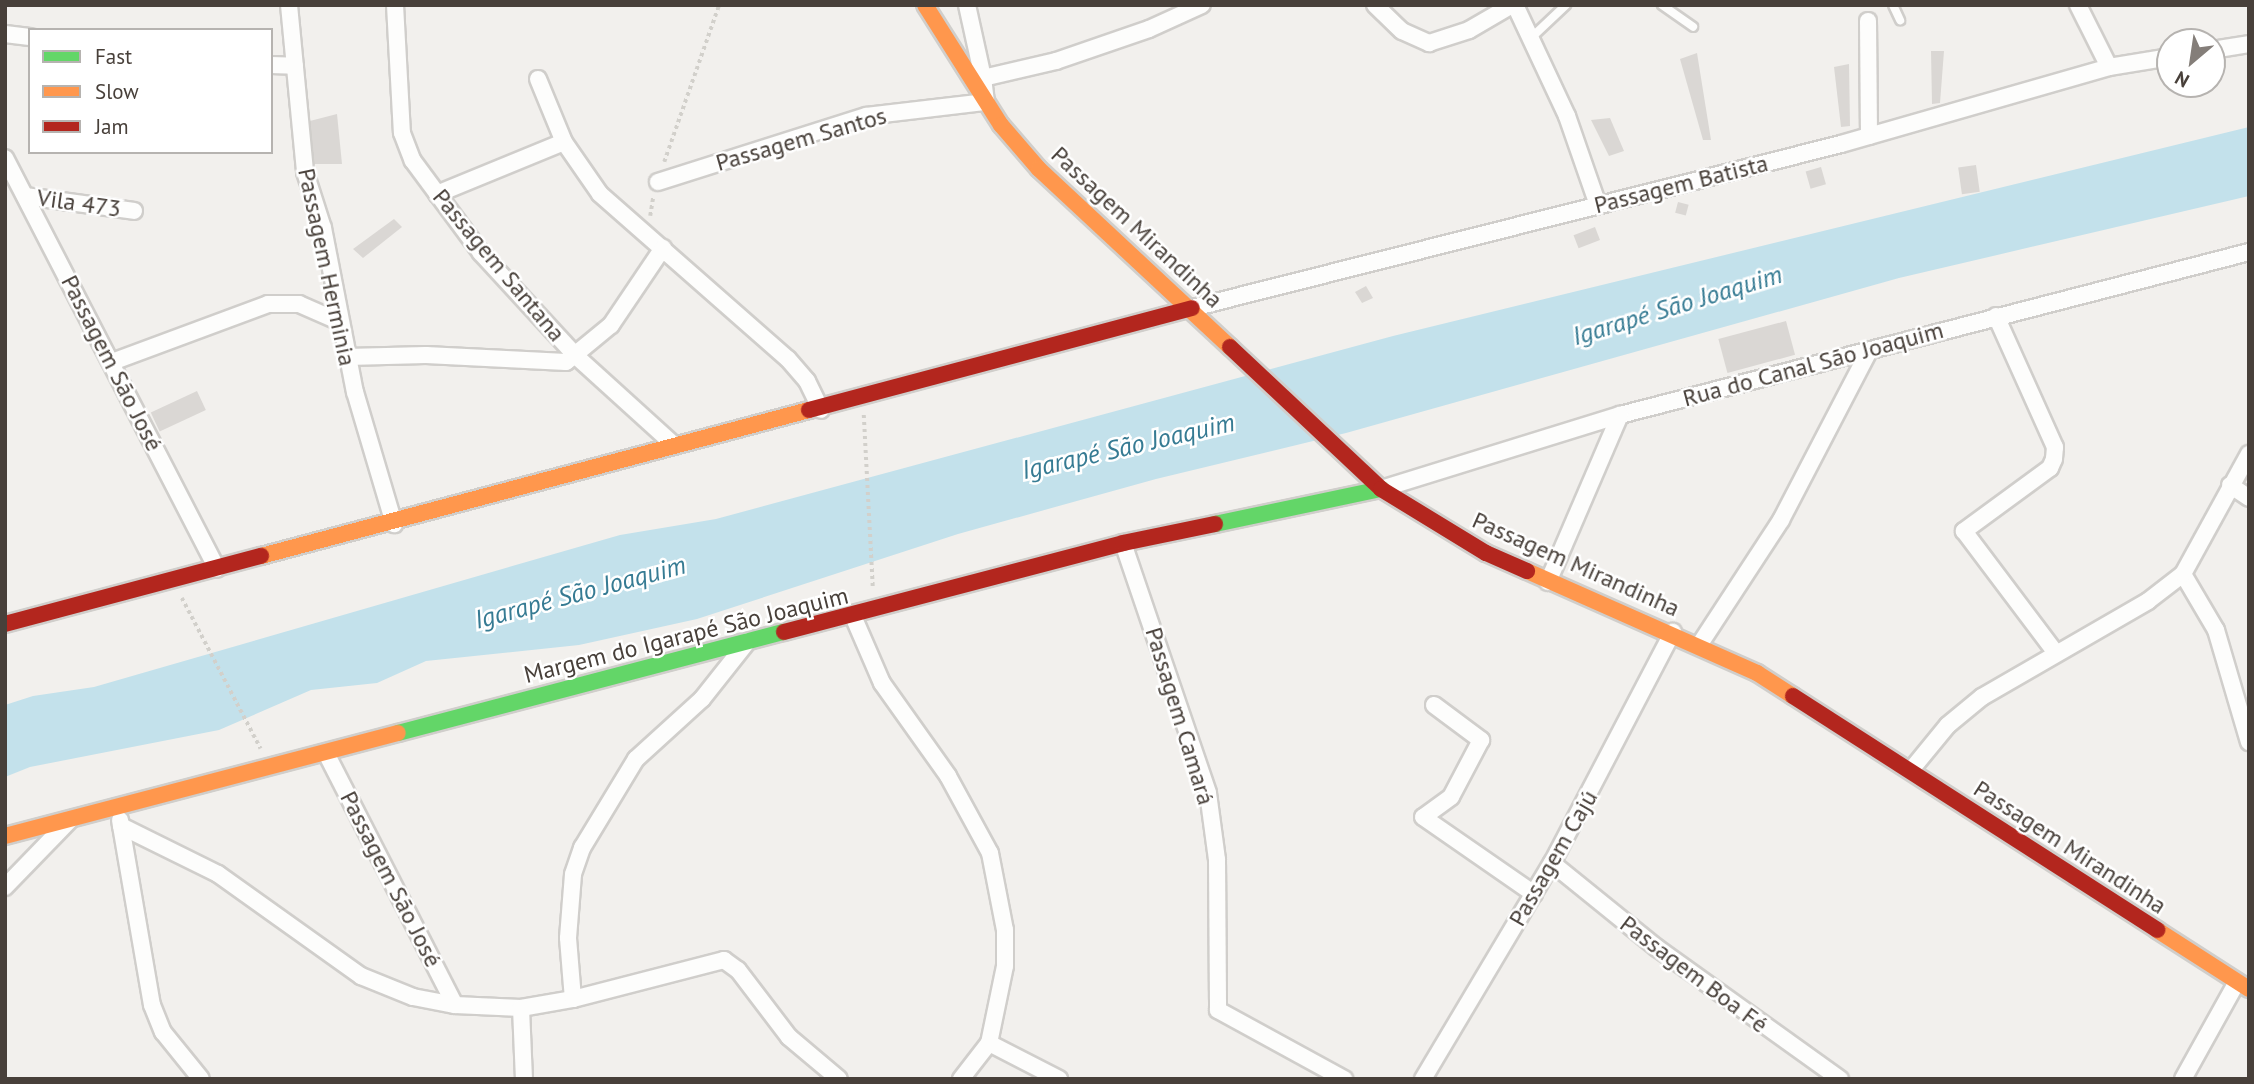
<!DOCTYPE html>
<meta charset="utf-8">
<style>
body{margin:0}
#map{position:relative;width:2254px;height:1084px;overflow:hidden;background:#f2f0ed;font-family:"PT Sans",sans-serif}
div>[style]{position:absolute}
[style*='--x']{left:calc(var(--x)*1px);top:calc(var(--y)*1px);width:calc(var(--w)*1px);rotate:calc(var(--a)*1deg)}
.water>*{inset:0;background:#c3e1eb}
.building>*{inset:0;background:#dad7d4;transform-origin:0 0}
.path>*{height:3.5px;margin-top:-1.75px;transform-origin:0;background:repeating-linear-gradient(90deg,#d2d0cb 0 3.5px,transparent 0 7px)}
.roads{filter:drop-shadow(2px 0 #d0cecb) drop-shadow(-2px 0 #d0cecb) drop-shadow(0 2px #d0cecb) drop-shadow(0 -2px #d0cecb)}
.lane>*{height:8px;margin:-4px;padding:0 4px;transform-origin:4px;border-radius:4px;background:#fdfdfc}
.street>*{height:16px;margin:-8px;padding:0 8px;transform-origin:8px;border-radius:8px;background:#fdfdfc}
.fast>*{height:16px;margin:-8px;padding:0 8px;transform-origin:8px;border-radius:8px;background:#63d668}
.slow>*{height:16px;margin:-8px;padding:0 8px;transform-origin:8px;border-radius:8px;background:#ff974d}
.jam>*{height:16px;margin:-8px;padding:0 8px;transform-origin:8px;border-radius:8px;background:#b3261e}
span{translate:-50% -50%;white-space:nowrap;text-align:center;line-height:1.15;-webkit-text-stroke:5px #fff;paint-order:stroke}
.street-label{font-size:24px;color:#48403a}
.water-label{font-size:26px;color:#367b93;font-style:italic}
.frame{position:absolute;inset:0;border:7px solid #48403a;pointer-events:none}
.legend{position:absolute;left:28px;top:28px;width:245px;height:126px;box-sizing:border-box;background:#fff;border:2px solid #b6b3b0;margin:0;padding:9px 12px;list-style:none;font-size:21px;color:#48403a}
.legend li{display:flex;align-items:center;gap:14px;height:35px}
.legend b{width:35px;border:2px solid #b6b3b0}
.north{position:absolute;left:2156px;top:28px;width:70px;height:70px;box-sizing:border-box;background:#fff;border:2px solid #b6b3b0;border-radius:50%;rotate:209deg;font-size:19px;font-weight:700;line-height:28px;text-align:center;color:#48403a}
.north::after{content:'';display:block;margin:auto;width:24px;height:32px;background:#847e79;clip-path:polygon(50% 0,100% 100%,50% 72%,0 100%)}
</style>
<div id="map">
<div class="water">
<div style="clip-path:polygon(2249px 127px,2249px 196px,1899px 278px,1346px 433px,1156px 479px,958px 534px,697px 619px,579px 645px,426px 661px,377px 683px,311px 690px,219px 730px,30px 767px,5px 777px,5px 705px,33px 696px,94px 687px,620px 535px,716px 519px,1393px 336px)"></div>
</div>
<div class="building">
<div style="clip-path:polygon(1931px 51px,1944px 51px,1940px 103px,1932px 104px)"></div>
<div style="clip-path:polygon(1697px 53px,1711px 140px,1703px 140px,1680px 59px)"></div>
<div style="clip-path:polygon(1849px 64px,1850px 126px,1841px 127px,1834px 67px)"></div>
<div style="clip-path:polygon(337px 114px,342px 164px,312px 164px,306px 122px)"></div>
<div style="clip-path:polygon(1610px 118px,1624px 151px,1609px 156px,1591px 120px)"></div>
<div style="left:1976px;top:165px;width:27px;height:18px;rotate:82deg"></div>
<div style="left:1821px;top:167px;width:18px;height:16px;rotate:74deg"></div>
<div style="left:1678px;top:202px;width:11px;height:11px;rotate:15deg"></div>
<div style="clip-path:polygon(394px 219px,402px 227px,363px 258px,353px 249px)"></div>
<div style="left:1595px;top:227px;width:14px;height:23px;rotate:69deg"></div>
<div style="clip-path:polygon(1366px 286px,1373px 298px,1362px 303px,1355px 292px)"></div>
<div style="left:1786px;top:321px;width:35px;height:70px;rotate:75deg"></div>
<div style="left:197px;top:391px;width:21px;height:51px;rotate:65deg"></div>
</div>
<div class="path">
<div style="--x:664;--y:162;--w:166;--a:-70.7"></div>
<div style="--x:650;--y:216;--w:20;--a:-81"></div>
<div style="--x:864;--y:415;--w:174;--a:87"></div>
<div style="--x:182;--y:598;--w:170;--a:62.4"></div>
</div>
<div class="roads">
<div class="lane">
<div style="--x:1662;--y:5;--w:38;--a:35"></div>
<div style="--x:1893;--y:5;--w:17;--a:65"></div>
<div style="--x:1532;--y:37;--w:47;--a:-43.3"></div>
</div>
<div class="street">
<div style="--x:289;--y:5;--w:168;--a:84.5"></div>
<div style="--x:305;--y:172;--w:59;--a:72.2"></div>
<div style="--x:323;--y:228;--w:167;--a:79"></div>
<div style="--x:355;--y:392;--w:138;--a:73.5"></div>
<div style="--x:395;--y:5;--w:128;--a:86.9"></div>
<div style="--x:402;--y:133;--w:30;--a:69"></div>
<div style="--x:413;--y:161;--w:114;--a:53.5"></div>
<div style="--x:481;--y:253;--w:142;--a:47.3"></div>
<div style="--x:577;--y:357;--w:131;--a:42.2"></div>
<div style="--x:967;--y:5;--w:75;--a:77.6"></div>
<div style="--x:1375;--y:5;--w:37;--a:44"></div>
<div style="--x:1402;--y:31;--w:30;--a:24"></div>
<div style="--x:1429;--y:43;--w:42;--a:-18"></div>
<div style="--x:1469;--y:30;--w:50;--a:-30.2"></div>
<div style="--x:1515;--y:5;--w:123;--a:64.9"></div>
<div style="--x:1567;--y:116;--w:94;--a:70.8"></div>
<div style="--x:2078;--y:5;--w:69;--a:63.4"></div>
<div style="--x:1868;--y:21;--w:115;--a:89.5"></div>
<div style="--x:5;--y:34;--w:25;--a:7"></div>
<div style="--x:2212;--y:50;--w:37;--a:-9"></div>
<div style="--x:271;--y:65;--w:24;--a:2"></div>
<div style="--x:538;--y:79;--w:68;--a:67.6"></div>
<div style="--x:564;--y:142;--w:63;--a:55.3"></div>
<div style="--x:600;--y:194;--w:250;--a:41.3"></div>
<div style="--x:788;--y:359;--w:29;--a:49"></div>
<div style="--x:807;--y:381;--w:32;--a:64"></div>
<div style="--x:5;--y:158;--w:462;--a:62.7"></div>
<div style="--x:658;--y:182;--w:218;--a:-17.6"></div>
<div style="--x:866;--y:116;--w:121;--a:-6.7"></div>
<div style="--x:986;--y:102;--w:24;--a:-97"></div>
<div style="--x:983;--y:78;--w:75;--a:-13.1"></div>
<div style="--x:1056;--y:61;--w:98;--a:-19"></div>
<div style="--x:1149;--y:29;--w:58;--a:-24.4"></div>
<div style="--x:437;--y:194;--w:137;--a:-22.3"></div>
<div style="--x:25;--y:196;--w:110;--a:7.8"></div>
<div style="--x:1192;--y:308;--w:669;--a:-14.18"></div>
<div style="--x:1841;--y:144;--w:279;--a:-16"></div>
<div style="--x:2109;--y:67;--w:62;--a:-9.3"></div>
<div style="--x:1996;--y:316;--w:144;--a:65.8"></div>
<div style="--x:2055;--y:447;--w:12;--a:95"></div>
<div style="--x:2054;--y:459;--w:10;--a:114"></div>
<div style="--x:2050;--y:468;--w:107;--a:143.8"></div>
<div style="--x:1964;--y:531;--w:153;--a:53"></div>
<div style="--x:347;--y:357;--w:79;--a:-1.5"></div>
<div style="--x:426;--y:355;--w:140;--a:2.9"></div>
<div style="--x:566;--y:362;--w:58;--a:-39.4"></div>
<div style="--x:611;--y:325;--w:93;--a:-56"></div>
<div style="--x:112;--y:362;--w:166;--a:-20.4"></div>
<div style="--x:268;--y:304;--w:31;--a:0"></div>
<div style="--x:299;--y:304;--w:43;--a:23.6"></div>
<div style="--x:2230;--y:485;--w:23;--a:34"></div>
<div style="--x:1381;--y:489;--w:250;--a:-17.2"></div>
<div style="--x:1620;--y:415;--w:650;--a:-14.53"></div>
<div style="--x:1123;--y:543;--w:264;--a:71.2"></div>
<div style="--x:1208;--y:793;--w:68;--a:82.3"></div>
<div style="--x:1217;--y:860;--w:150;--a:89.6"></div>
<div style="--x:1218;--y:1010;--w:144;--a:28.7"></div>
<div style="--x:2183;--y:574;--w:65;--a:59.5"></div>
<div style="--x:2216;--y:630;--w:117;--a:73.6"></div>
<div style="--x:1548;--y:582;--w:182;--a:-66.7"></div>
<div style="--x:853;--y:616;--w:73;--a:66.6"></div>
<div style="--x:882;--y:683;--w:114;--a:54.6"></div>
<div style="--x:948;--y:776;--w:88;--a:61.4"></div>
<div style="--x:990;--y:853;--w:78;--a:79"></div>
<div style="--x:1005;--y:930;--w:36;--a:90"></div>
<div style="--x:1005;--y:966;--w:79;--a:101.7"></div>
<div style="--x:989;--y:1043;--w:46;--a:127.9"></div>
<div style="--x:1700;--y:644;--w:148;--a:-56.8"></div>
<div style="--x:1781;--y:520;--w:191;--a:-62.5"></div>
<div style="--x:1434;--y:705;--w:59;--a:36.7"></div>
<div style="--x:1481;--y:740;--w:64;--a:117.8"></div>
<div style="--x:1451;--y:797;--w:34;--a:144"></div>
<div style="--x:1423;--y:817;--w:135;--a:34.7"></div>
<div style="--x:326;--y:753;--w:283;--a:62.9"></div>
<div style="--x:1911;--y:770;--w:58;--a:-50.6"></div>
<div style="--x:1948;--y:725;--w:44;--a:-39.5"></div>
<div style="--x:1982;--y:697;--w:192;--a:-30"></div>
<div style="--x:2148;--y:601;--w:44;--a:-37.6"></div>
<div style="--x:2183;--y:574;--w:137;--a:-61.2"></div>
<div style="--x:120;--y:820;--w:188;--a:80.2"></div>
<div style="--x:152;--y:1005;--w:29;--a:68"></div>
<div style="--x:163;--y:1032;--w:60;--a:51"></div>
<div style="--x:121;--y:826;--w:108;--a:26.3"></div>
<div style="--x:218;--y:874;--w:176;--a:35.5"></div>
<div style="--x:361;--y:976;--w:56;--a:22"></div>
<div style="--x:413;--y:997;--w:43;--a:10.8"></div>
<div style="--x:455;--y:1005;--w:66;--a:2.6"></div>
<div style="--x:521;--y:1008;--w:53;--a:-9.8"></div>
<div style="--x:573;--y:999;--w:156;--a:-14.5"></div>
<div style="--x:724;--y:960;--w:17;--a:36"></div>
<div style="--x:738;--y:970;--w:84;--a:52.7"></div>
<div style="--x:789;--y:1037;--w:65;--a:40"></div>
<div style="--x:1552;--y:863;--w:135;--a:39"></div>
<div style="--x:1657;--y:948;--w:225;--a:35.6"></div>
<div style="--x:5;--y:887;--w:92;--a:-45.9"></div>
<div style="--x:573;--y:999;--w:61;--a:-94.7"></div>
<div style="--x:568;--y:938;--w:64;--a:-85.5"></div>
<div style="--x:573;--y:874;--w:28;--a:-71"></div>
<div style="--x:582;--y:848;--w:104;--a:-58.8"></div>
<div style="--x:636;--y:759;--w:89;--a:-42.3"></div>
<div style="--x:702;--y:699;--w:74;--a:-51.6"></div>
<div style="--x:521;--y:1008;--w:71;--a:87.6"></div>
<div style="--x:989;--y:1043;--w:79;--a:27.2"></div>
<div style="--x:1423;--y:1079;--w:252;--a:-59.2"></div>
<div style="--x:1552;--y:863;--w:261;--a:-62.4"></div>
<div style="--x:2183;--y:1079;--w:111;--a:-60.9"></div>
</div>
<div class="fast">
<div style="--x:1215;--y:524;--w:170;--a:-11.9"></div>
<div style="--x:398;--y:733;--w:399;--a:-14.7"></div>
</div>
<div class="slow">
<div style="--x:925;--y:5;--w:142;--a:57.7"></div>
<div style="--x:1001;--y:125;--w:58;--a:49.2"></div>
<div style="--x:1039;--y:169;--w:261;--a:43"></div>
<div style="--x:261;--y:556;--w:567;--a:-14.92"></div>
<div style="--x:1527;--y:571;--w:252;--a:23.9"></div>
<div style="--x:1757;--y:673;--w:43;--a:32.6"></div>
<div style="--x:5;--y:836;--w:406;--a:-14.7"></div>
<div style="--x:2157;--y:930;--w:109;--a:32.7"></div>
</div>
<div class="jam">
<div style="--x:1230;--y:347;--w:207;--a:43.2"></div>
<div style="--x:1381;--y:489;--w:123;--a:31.4"></div>
<div style="--x:1486;--y:553;--w:45;--a:23.7"></div>
<div style="--x:809;--y:410;--w:396;--a:-14.9"></div>
<div style="--x:5;--y:624;--w:265;--a:-14.9"></div>
<div style="--x:784;--y:632;--w:350;--a:-14.7"></div>
<div style="--x:1123;--y:543;--w:94;--a:-11.7"></div>
<div style="--x:1793;--y:696;--w:433;--a:32.7"></div>
</div>
</div>
<div class="street-label">
<span style="left:801px;top:139px;rotate:-16deg">Passagem Santos</span>
<span style="left:1681px;top:184px;rotate:-14deg">Passagem Batista</span>
<span style="left:79px;top:203px;rotate:8deg">Vila 473</span>
<span style="left:1137px;top:227px;rotate:43deg">Passagem Mirandinha</span>
<span style="left:499px;top:265px;rotate:50deg">Passagem Santana</span>
<span style="left:327px;top:267px;rotate:78deg">Passagem Herminia</span>
<span style="left:112px;top:363px;rotate:63deg">Passagem São José</span>
<span style="left:1813px;top:364px;rotate:-15deg">Rua do Canal São Joaquim</span>
<span style="left:1576px;top:564px;rotate:24deg">Passagem Mirandinha</span>
<span style="left:686px;top:635px;rotate:-14deg">Margem do Igarapé São Joaquim</span>
<span style="left:1180px;top:716px;rotate:73deg">Passagem Camará</span>
<span style="left:2070px;top:847px;rotate:33deg">Passagem Mirandinha</span>
<span style="left:1553px;top:858px;rotate:-60deg">Passagem Cajú</span>
<span style="left:391px;top:879px;rotate:63deg">Passagem São José</span>
<span style="left:1694px;top:974px;rotate:37deg">Passagem Boa Fé</span>
</div>
<div class="water-label">
<span style="left:1677px;top:305px;rotate:-17deg">Igarapé São Joaquim</span>
<span style="left:1128px;top:446px;rotate:-13deg">Igarapé São Joaquim</span>
<span style="left:580px;top:592px;rotate:-15deg">Igarapé São Joaquim</span>
</div>
<div class="frame"></div>
<ul class="legend">
<li><b style="height:9px;background:#63d668"></b>Fast</li>
<li><b style="height:9px;background:#ff974d"></b>Slow</li>
<li><b style="height:9px;background:#b3261e"></b>Jam</li>
</ul>
<div class="north">N</div>
</div>
